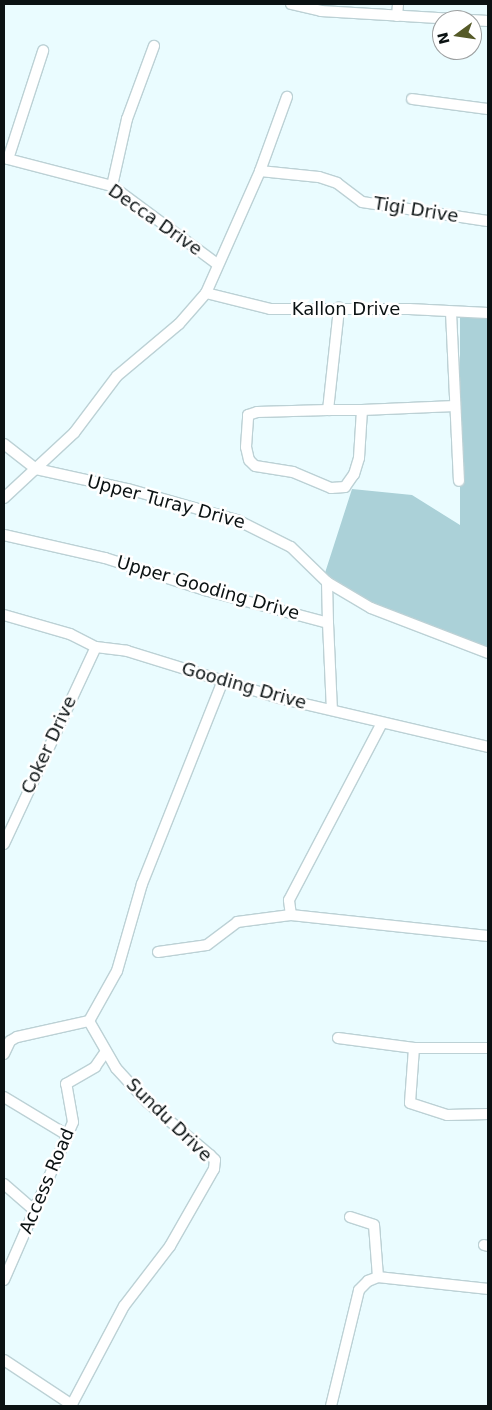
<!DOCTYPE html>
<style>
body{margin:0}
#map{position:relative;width:492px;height:1410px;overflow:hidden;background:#eafcff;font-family:"DejaVu Sans",sans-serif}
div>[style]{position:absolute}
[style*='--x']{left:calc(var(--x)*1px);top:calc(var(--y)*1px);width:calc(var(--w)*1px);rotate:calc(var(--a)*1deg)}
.green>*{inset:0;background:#abd1d8}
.roads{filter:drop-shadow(1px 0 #bcd1d5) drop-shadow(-1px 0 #bcd1d5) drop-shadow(0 1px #bcd1d5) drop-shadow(0 -1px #bcd1d5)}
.minor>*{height:10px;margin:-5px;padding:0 5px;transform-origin:5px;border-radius:5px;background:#fff}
span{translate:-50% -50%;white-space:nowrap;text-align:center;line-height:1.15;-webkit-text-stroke:5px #fff;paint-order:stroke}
.street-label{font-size:18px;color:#0b1213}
.frame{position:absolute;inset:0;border:5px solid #0b1213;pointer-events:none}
.north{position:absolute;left:432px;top:10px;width:50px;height:50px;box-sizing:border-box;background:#fff;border:1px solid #9da0a1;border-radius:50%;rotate:256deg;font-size:14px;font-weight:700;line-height:20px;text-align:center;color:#0b1213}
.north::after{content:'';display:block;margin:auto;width:18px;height:22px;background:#555a28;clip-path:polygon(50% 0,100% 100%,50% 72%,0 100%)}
</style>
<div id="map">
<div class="green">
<div style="clip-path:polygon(460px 316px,488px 316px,488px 649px,377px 608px,324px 576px,352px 489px,412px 495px,460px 525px)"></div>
</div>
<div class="roads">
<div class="minor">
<div style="--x:291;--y:4;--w:31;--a:13"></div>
<div style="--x:321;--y:11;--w:167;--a:3.4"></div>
<div style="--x:397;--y:16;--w:12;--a:-85"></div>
<div style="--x:412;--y:99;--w:77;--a:7.5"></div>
<div style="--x:4;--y:158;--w:112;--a:14.5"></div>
<div style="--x:112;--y:186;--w:131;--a:36.6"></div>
<div style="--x:8;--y:159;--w:114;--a:-72"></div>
<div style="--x:260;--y:171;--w:59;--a:5.8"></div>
<div style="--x:319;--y:177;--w:19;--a:18"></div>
<div style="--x:337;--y:183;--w:31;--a:37"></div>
<div style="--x:362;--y:202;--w:127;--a:8.6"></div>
<div style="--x:112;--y:186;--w:69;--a:-77.4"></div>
<div style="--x:127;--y:119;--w:78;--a:-69.7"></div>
<div style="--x:206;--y:293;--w:66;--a:14"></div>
<div style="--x:270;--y:309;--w:139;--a:0"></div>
<div style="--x:409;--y:309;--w:79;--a:2.9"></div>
<div style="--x:451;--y:312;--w:169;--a:87.3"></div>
<div style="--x:328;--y:410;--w:34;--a:0"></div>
<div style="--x:362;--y:410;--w:48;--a:93.6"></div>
<div style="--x:359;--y:458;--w:17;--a:107"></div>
<div style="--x:354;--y:474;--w:16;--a:125"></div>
<div style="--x:345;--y:487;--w:14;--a:176"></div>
<div style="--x:331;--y:488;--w:41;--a:-157.2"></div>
<div style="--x:293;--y:472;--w:38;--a:-171"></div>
<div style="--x:255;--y:466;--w:8;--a:-135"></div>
<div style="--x:249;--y:460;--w:13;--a:-103"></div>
<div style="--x:246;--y:447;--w:32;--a:-86"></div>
<div style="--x:248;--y:415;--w:9;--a:-18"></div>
<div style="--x:257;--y:412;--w:71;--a:-1.6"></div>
<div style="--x:328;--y:410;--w:103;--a:-83.8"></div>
<div style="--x:362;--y:410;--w:93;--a:-2.5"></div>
<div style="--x:4;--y:444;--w:41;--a:38"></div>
<div style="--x:36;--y:469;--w:94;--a:12.3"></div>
<div style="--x:128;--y:489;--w:113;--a:15.9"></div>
<div style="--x:237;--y:520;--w:60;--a:26.6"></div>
<div style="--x:291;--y:547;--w:50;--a:44.2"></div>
<div style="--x:327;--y:582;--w:41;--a:88.6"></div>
<div style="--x:4;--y:498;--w:96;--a:-42.9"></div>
<div style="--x:74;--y:433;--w:71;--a:-53"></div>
<div style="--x:117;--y:376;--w:81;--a:-40"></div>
<div style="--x:179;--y:324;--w:41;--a:-48.9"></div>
<div style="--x:206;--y:293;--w:133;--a:-66.1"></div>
<div style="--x:260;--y:171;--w:79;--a:-70"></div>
<div style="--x:4;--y:535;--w:104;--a:12.8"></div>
<div style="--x:105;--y:558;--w:108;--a:17.8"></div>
<div style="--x:208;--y:591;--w:124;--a:14.9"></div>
<div style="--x:328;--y:623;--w:87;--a:87.4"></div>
<div style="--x:327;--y:582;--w:51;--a:30.6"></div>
<div style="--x:371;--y:608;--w:125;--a:21"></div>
<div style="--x:4;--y:615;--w:69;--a:16.1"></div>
<div style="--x:70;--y:634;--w:29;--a:27"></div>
<div style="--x:96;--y:647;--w:31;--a:7"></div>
<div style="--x:127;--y:651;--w:159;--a:17.2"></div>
<div style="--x:279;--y:698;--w:215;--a:13.2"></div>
<div style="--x:4;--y:844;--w:217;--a:-65"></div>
<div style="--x:291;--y:915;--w:15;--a:-98"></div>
<div style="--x:289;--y:900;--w:200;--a:-62.3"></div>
<div style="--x:158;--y:952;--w:49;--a:-8.1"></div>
<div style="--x:207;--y:945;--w:38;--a:-37"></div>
<div style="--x:237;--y:922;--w:54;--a:-7.4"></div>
<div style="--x:291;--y:915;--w:198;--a:6.1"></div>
<div style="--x:338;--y:1038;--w:77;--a:7.5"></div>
<div style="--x:414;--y:1048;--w:74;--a:0"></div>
<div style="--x:414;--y:1048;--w:55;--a:94.2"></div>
<div style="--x:410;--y:1103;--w:39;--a:18"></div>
<div style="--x:447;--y:1115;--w:41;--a:-1.4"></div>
<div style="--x:4;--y:1054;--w:14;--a:-65"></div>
<div style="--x:10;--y:1041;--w:8;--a:-30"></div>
<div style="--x:17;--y:1037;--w:74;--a:-12.5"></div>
<div style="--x:4;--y:1097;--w:74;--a:31.1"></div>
<div style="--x:4;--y:1184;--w:40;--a:41"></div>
<div style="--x:350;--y:1217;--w:25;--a:18"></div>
<div style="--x:374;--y:1225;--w:52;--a:85.6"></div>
<div style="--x:484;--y:1245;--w:4;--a:14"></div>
<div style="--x:4;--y:1280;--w:172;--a:-66.4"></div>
<div style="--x:73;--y:1122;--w:39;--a:-100"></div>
<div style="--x:66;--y:1084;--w:34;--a:-30"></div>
<div style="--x:95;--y:1067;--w:19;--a:-55"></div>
<div style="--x:4;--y:1360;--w:82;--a:33.5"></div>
<div style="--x:71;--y:1406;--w:113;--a:-62.1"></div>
<div style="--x:124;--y:1306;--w:76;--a:-52.5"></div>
<div style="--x:170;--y:1246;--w:89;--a:-60.3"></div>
<div style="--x:214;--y:1169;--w:9;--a:-84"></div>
<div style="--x:215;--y:1160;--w:7;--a:-135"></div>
<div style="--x:210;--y:1155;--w:82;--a:-139.9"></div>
<div style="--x:147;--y:1102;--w:46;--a:-132.4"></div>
<div style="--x:116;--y:1068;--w:54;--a:-119.9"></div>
<div style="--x:89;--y:1021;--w:57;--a:-60.8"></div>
<div style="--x:117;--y:971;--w:91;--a:-74"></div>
<div style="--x:142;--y:884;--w:219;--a:-68.3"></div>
<div style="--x:331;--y:1406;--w:119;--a:-76.4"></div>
<div style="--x:359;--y:1290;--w:13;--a:-45"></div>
<div style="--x:368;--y:1281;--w:11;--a:-22"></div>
<div style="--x:378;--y:1277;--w:111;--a:6.2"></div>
</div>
</div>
<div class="street-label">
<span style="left:416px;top:210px;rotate:9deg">Tigi Drive</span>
<span style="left:155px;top:220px;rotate:35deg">Decca Drive</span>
<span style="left:346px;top:309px">Kallon Drive</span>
<span style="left:166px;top:502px;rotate:15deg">Upper Turay Drive</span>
<span style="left:208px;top:588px;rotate:16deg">Upper Gooding Drive</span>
<span style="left:244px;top:686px;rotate:16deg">Gooding Drive</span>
<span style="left:49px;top:745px;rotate:-65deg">Coker Drive</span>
<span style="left:169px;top:1120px;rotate:44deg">Sundu Drive</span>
<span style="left:47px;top:1181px;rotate:-67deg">Access Road</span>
</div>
<div class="frame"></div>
<div class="north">N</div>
</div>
